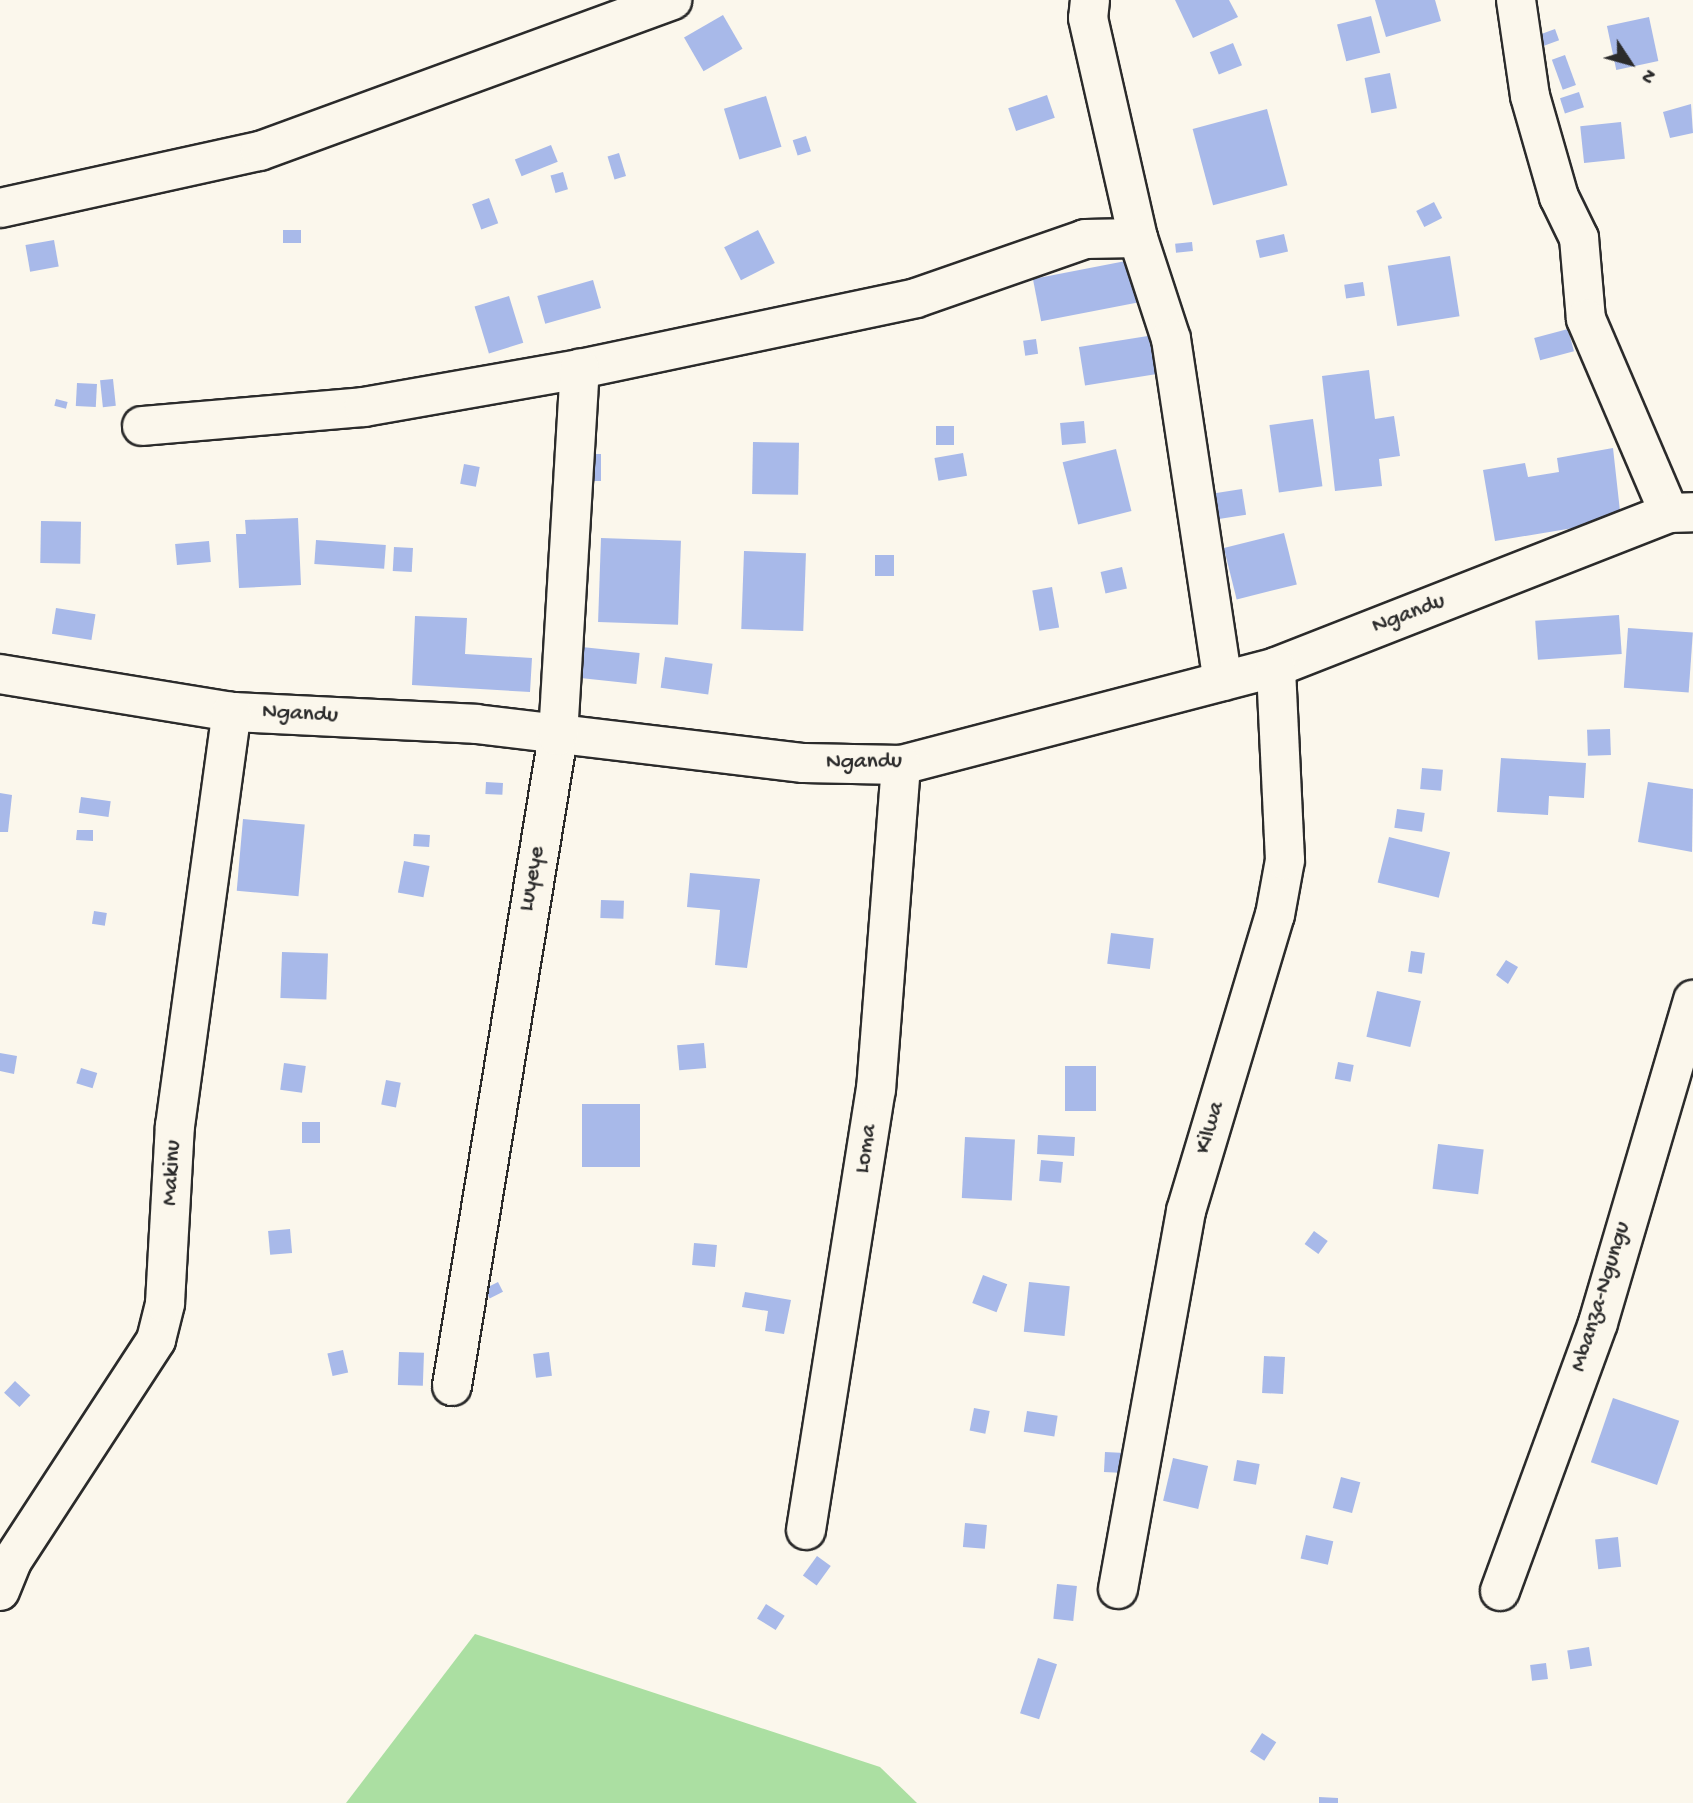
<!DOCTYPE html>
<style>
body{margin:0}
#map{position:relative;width:1693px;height:1803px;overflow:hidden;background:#fbf7ec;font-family:"Gochi Hand",sans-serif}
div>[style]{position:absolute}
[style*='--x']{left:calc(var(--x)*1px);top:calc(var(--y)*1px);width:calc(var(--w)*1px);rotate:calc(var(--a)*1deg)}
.green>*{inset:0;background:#abdfa2}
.building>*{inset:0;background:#a8b9e9;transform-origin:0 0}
.roads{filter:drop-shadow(2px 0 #2b2b2b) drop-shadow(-2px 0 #2b2b2b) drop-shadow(0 2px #2b2b2b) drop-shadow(0 -2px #2b2b2b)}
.minor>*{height:38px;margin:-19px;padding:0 19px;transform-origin:19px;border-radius:19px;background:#fbf7ec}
span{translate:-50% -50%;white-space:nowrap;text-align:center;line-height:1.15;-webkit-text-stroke:5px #fbf7ec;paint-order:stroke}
.street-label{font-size:23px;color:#2b2b2b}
.north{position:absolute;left:1595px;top:28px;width:70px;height:70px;-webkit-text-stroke:5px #fbf7ec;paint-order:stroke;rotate:126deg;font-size:19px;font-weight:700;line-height:28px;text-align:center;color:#2b2b2b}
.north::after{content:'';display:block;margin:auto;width:24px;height:32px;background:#2b2b2b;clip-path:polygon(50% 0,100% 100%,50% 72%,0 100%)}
</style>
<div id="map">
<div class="green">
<div style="clip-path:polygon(475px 1634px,880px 1767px,917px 1803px,346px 1803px)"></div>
</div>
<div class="building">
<div style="clip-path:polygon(1175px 0,1229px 0,1238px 17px,1193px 38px)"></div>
<div style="clip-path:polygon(1375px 0,1435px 0,1441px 21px,1386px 37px)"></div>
<div style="left:723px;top:15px;width:39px;height:45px;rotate:60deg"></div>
<div style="left:1371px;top:16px;width:38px;height:35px;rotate:76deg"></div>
<div style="left:1649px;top:17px;width:45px;height:43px;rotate:78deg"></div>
<div style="left:1555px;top:29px;width:12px;height:16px;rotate:70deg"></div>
<div style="left:1233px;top:43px;width:24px;height:25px;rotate:68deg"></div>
<div style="left:1565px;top:55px;width:32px;height:14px;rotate:70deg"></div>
<div style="left:1390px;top:73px;width:36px;height:26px;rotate:79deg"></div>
<div style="left:1579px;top:92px;width:16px;height:20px;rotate:72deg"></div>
<div style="left:1047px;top:95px;width:24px;height:41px;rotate:71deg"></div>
<div style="left:766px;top:96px;width:53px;height:44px;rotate:73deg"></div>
<div style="clip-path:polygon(1691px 104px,1693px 133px,1670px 138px,1663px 112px)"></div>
<div style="left:1267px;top:109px;width:79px;height:77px;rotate:75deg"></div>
<div style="left:1621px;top:122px;width:37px;height:41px;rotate:84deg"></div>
<div style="left:806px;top:136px;width:16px;height:14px;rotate:72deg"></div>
<div style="left:551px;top:145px;width:18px;height:39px;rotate:68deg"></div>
<div style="left:619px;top:153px;width:24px;height:12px;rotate:73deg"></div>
<div style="left:563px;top:172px;width:18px;height:13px;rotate:74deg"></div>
<div style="left:489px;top:198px;width:27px;height:18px;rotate:70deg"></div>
<div style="left:1434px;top:202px;width:18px;height:20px;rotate:63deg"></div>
<div style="left:283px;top:230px;width:18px;height:13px"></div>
<div style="left:758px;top:230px;width:37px;height:38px;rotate:63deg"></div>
<div style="left:1284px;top:234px;width:18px;height:29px;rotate:77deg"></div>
<div style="left:54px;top:240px;width:27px;height:29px;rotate:80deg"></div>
<div style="left:1192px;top:242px;width:9px;height:17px;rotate:84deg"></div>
<div style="left:1450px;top:256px;width:61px;height:63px;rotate:81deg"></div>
<div style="left:1136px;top:259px;width:43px;height:105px;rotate:79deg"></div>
<div style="left:593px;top:280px;width:29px;height:58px;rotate:74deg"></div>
<div style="left:1363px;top:282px;width:14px;height:19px;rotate:82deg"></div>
<div style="left:509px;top:296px;width:49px;height:36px;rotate:73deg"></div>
<div style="left:1568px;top:329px;width:23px;height:35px;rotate:75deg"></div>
<div style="left:1154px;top:335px;width:39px;height:76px;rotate:81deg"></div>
<div style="left:1036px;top:339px;width:15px;height:13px;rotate:82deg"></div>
<div style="clip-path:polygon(1369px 370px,1375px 419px,1394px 416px,1400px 456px,1379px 459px,1382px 486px,1335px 491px,1322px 376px)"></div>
<div style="left:113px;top:379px;width:27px;height:13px;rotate:84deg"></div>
<div style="left:77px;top:383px;width:20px;height:23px;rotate:3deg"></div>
<div style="left:56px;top:399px;width:12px;height:7px;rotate:14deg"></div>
<div style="left:1313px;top:419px;width:68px;height:44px;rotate:82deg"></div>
<div style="left:1084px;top:421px;width:22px;height:24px;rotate:85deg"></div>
<div style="left:954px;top:426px;width:19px;height:18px;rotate:90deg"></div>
<div style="left:753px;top:442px;width:46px;height:52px;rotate:1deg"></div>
<div style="clip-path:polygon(1613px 448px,1621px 520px,1495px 541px,1483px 470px,1525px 463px,1528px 477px,1559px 472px,1557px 458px)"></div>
<div style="left:1116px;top:449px;width:64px;height:55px;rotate:76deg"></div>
<div style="left:963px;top:453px;width:23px;height:29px;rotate:80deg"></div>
<div style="left:582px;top:454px;width:19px;height:27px"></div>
<div style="left:464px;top:464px;width:16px;height:20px;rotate:11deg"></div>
<div style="left:1242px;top:489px;width:26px;height:34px;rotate:81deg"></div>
<div style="clip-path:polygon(298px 518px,301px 585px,239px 588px,236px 534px,246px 534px,245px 520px)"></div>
<div style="left:41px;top:521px;width:40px;height:42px;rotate:1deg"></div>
<div style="left:1284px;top:533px;width:53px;height:62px;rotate:76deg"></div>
<div style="left:601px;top:538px;width:80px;height:84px;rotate:2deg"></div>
<div style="left:316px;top:540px;width:70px;height:24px;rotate:4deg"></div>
<div style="left:209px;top:541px;width:21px;height:34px;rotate:85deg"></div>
<div style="left:394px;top:547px;width:19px;height:24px;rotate:3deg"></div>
<div style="left:744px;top:551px;width:62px;height:78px;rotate:2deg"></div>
<div style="left:894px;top:555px;width:21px;height:19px;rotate:90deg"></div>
<div style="left:1122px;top:567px;width:22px;height:22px;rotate:77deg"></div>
<div style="left:1052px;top:587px;width:41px;height:20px;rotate:80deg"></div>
<div style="left:56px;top:608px;width:40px;height:26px;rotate:9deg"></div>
<div style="left:1619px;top:615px;width:39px;height:84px;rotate:86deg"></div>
<div style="clip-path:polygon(415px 616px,467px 618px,465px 654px,532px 658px,530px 692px,412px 685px)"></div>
<div style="left:1628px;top:628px;width:65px;height:60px;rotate:4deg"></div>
<div style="left:572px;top:646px;width:68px;height:31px;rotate:6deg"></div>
<div style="left:665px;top:657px;width:48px;height:31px;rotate:8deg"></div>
<div style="left:1610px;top:729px;width:26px;height:23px;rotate:88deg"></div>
<div style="clip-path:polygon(1501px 758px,1586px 763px,1584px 798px,1549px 796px,1548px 815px,1497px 812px)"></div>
<div style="left:1422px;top:768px;width:21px;height:21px;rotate:5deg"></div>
<div style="left:486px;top:782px;width:17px;height:12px;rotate:3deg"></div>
<div style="clip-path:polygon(1648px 782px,1693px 789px,1692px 852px,1638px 842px)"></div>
<div style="clip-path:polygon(0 793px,12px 795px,8px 832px,0 832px)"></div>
<div style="left:81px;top:797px;width:30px;height:16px;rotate:8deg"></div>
<div style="left:1397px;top:809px;width:28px;height:19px;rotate:8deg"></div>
<div style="left:243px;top:819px;width:62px;height:72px;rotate:5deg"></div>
<div style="clip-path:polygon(77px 830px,93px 830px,93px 841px,76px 840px)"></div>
<div style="left:414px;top:834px;width:16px;height:12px;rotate:4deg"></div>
<div style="left:1389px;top:837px;width:63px;height:47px;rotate:14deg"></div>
<div style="left:404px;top:861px;width:26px;height:32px;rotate:11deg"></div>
<div style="clip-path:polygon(690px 873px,760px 879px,747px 968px,715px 965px,720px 910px,687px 907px)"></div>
<div style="left:601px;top:900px;width:23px;height:18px;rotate:2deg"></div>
<div style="left:94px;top:911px;width:13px;height:13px;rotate:9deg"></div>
<div style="left:1111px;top:933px;width:43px;height:31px;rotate:7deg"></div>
<div style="left:1411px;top:951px;width:14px;height:21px;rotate:8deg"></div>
<div style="left:282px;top:952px;width:46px;height:46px;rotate:2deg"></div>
<div style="clip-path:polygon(1506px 960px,1518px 967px,1508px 984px,1496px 975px)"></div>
<div style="left:1377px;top:991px;width:45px;height:47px;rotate:13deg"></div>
<div style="left:704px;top:1043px;width:25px;height:27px;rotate:85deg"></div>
<div style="clip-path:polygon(0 1053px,17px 1056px,14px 1074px,0 1071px)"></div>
<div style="left:1338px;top:1062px;width:16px;height:17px;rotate:11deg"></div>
<div style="left:284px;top:1063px;width:22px;height:27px;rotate:8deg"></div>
<div style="left:1065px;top:1066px;width:31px;height:45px"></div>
<div style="left:81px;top:1068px;width:17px;height:16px;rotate:17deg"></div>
<div style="left:386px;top:1080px;width:15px;height:25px;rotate:11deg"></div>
<div style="left:582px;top:1104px;width:58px;height:63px"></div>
<div style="left:302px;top:1122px;width:18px;height:21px"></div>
<div style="left:1038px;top:1135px;width:37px;height:19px;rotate:3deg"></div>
<div style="left:965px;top:1137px;width:50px;height:61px;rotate:3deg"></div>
<div style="left:1438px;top:1144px;width:46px;height:45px;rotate:7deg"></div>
<div style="left:1041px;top:1160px;width:22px;height:21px;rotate:5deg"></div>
<div style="left:290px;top:1229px;width:24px;height:22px;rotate:85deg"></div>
<div style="left:1314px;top:1231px;width:17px;height:16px;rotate:36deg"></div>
<div style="left:694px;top:1243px;width:23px;height:22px;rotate:5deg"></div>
<div style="left:983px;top:1275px;width:26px;height:30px;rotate:21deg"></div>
<div style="left:498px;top:1282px;width:11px;height:15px;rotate:63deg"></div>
<div style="left:1029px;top:1282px;width:41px;height:50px;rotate:6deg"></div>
<div style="clip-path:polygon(745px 1292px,791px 1300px,784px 1334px,765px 1331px,768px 1311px,742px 1307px)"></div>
<div style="left:343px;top:1350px;width:23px;height:16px;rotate:77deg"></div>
<div style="left:399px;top:1352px;width:25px;height:33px;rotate:2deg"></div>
<div style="left:549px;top:1352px;width:24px;height:16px;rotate:83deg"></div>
<div style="left:1264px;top:1356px;width:21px;height:37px;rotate:3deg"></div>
<div style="left:15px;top:1381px;width:21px;height:16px;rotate:43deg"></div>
<div style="left:1613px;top:1398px;width:70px;height:68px;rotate:19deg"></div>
<div style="left:974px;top:1408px;width:16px;height:23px;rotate:11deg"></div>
<div style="left:1027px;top:1411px;width:31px;height:21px;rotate:9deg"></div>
<div style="left:1105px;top:1452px;width:20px;height:20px;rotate:3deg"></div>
<div style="left:1173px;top:1458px;width:36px;height:44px;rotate:13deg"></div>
<div style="left:1237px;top:1460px;width:23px;height:21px;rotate:10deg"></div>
<div style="left:1341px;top:1477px;width:20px;height:32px;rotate:15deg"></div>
<div style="left:965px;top:1523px;width:22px;height:24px;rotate:5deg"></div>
<div style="left:1306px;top:1535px;width:28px;height:24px;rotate:13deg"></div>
<div style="left:1618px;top:1537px;width:30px;height:23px;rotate:84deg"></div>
<div style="left:817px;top:1556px;width:17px;height:24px;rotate:36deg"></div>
<div style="left:1057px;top:1584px;width:20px;height:35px;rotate:6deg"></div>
<div style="left:766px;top:1604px;width:22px;height:17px;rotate:32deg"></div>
<div style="left:1589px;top:1647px;width:19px;height:22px;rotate:81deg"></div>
<div style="left:1038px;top:1658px;width:20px;height:58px;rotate:18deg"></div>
<div style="left:1546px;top:1663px;width:16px;height:16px;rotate:83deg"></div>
<div style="left:1262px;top:1733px;width:17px;height:22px;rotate:33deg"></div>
<div style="clip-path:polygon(1319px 1797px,1338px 1798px,1338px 1803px,1319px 1803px)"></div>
</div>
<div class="roads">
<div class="minor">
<div style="--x:1090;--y:0;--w:18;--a:96"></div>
<div style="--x:1088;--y:18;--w:226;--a:77.2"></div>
<div style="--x:1516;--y:0;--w:97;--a:81.7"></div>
<div style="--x:1530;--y:96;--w:105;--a:74"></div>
<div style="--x:1559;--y:197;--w:46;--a:64"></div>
<div style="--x:1579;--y:238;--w:81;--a:85.1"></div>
<div style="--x:1586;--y:319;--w:211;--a:66.8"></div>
<div style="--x:0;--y:208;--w:266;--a:-12.4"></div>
<div style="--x:260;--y:151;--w:439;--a:-20.1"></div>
<div style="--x:142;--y:426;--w:223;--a:-4.9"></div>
<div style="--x:364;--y:407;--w:219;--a:-10"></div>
<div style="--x:580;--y:369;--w:343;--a:-11.9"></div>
<div style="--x:916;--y:298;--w:179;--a:-19.2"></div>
<div style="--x:1085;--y:239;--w:53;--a:-1.1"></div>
<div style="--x:1138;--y:238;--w:106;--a:71.9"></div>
<div style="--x:1171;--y:339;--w:346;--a:81.4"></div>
<div style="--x:0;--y:674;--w:235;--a:9.3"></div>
<div style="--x:232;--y:712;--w:244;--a:2.8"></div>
<div style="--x:476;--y:724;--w:330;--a:6.8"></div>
<div style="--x:804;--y:763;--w:97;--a:1.2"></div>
<div style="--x:901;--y:765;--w:388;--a:-14.6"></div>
<div style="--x:1276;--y:667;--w:422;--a:-21.4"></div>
<div style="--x:1669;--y:513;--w:24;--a:-2"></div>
<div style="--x:452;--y:1386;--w:659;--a:-80.74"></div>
<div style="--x:558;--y:736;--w:368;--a:-86.6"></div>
<div style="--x:806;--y:1530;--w:446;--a:-81"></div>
<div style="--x:876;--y:1090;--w:326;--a:-85.6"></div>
<div style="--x:1118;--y:1589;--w:384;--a:-79.8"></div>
<div style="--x:1186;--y:1211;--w:309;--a:-73.3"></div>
<div style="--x:1275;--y:915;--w:56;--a:-79.7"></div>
<div style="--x:1285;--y:860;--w:193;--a:-92.7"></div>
<div style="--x:0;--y:1591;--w:32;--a:-68"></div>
<div style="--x:12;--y:1561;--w:264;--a:-56.9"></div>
<div style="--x:156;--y:1340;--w:38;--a:-76"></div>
<div style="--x:165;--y:1303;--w:177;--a:-86.8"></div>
<div style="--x:175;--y:1126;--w:418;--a:-82.2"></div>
<div style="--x:1500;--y:1591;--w:285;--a:-69.9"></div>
<div style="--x:1598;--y:1323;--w:337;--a:-73.6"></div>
</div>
</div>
<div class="street-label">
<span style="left:1409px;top:615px;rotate:-21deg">Ngandu</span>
<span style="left:300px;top:715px;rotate:3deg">Ngandu</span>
<span style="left:864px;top:763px;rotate:-1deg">Ngandu</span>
<span style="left:533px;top:879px;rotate:-80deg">Luyeye</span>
<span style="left:1211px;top:1128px;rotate:-73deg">Kilwa</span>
<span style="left:867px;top:1149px;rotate:-81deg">Loma</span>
<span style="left:173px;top:1173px;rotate:-87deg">Makinu</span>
<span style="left:1602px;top:1297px;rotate:-73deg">Mbanza-Ngungu</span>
</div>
<div class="north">N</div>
</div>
